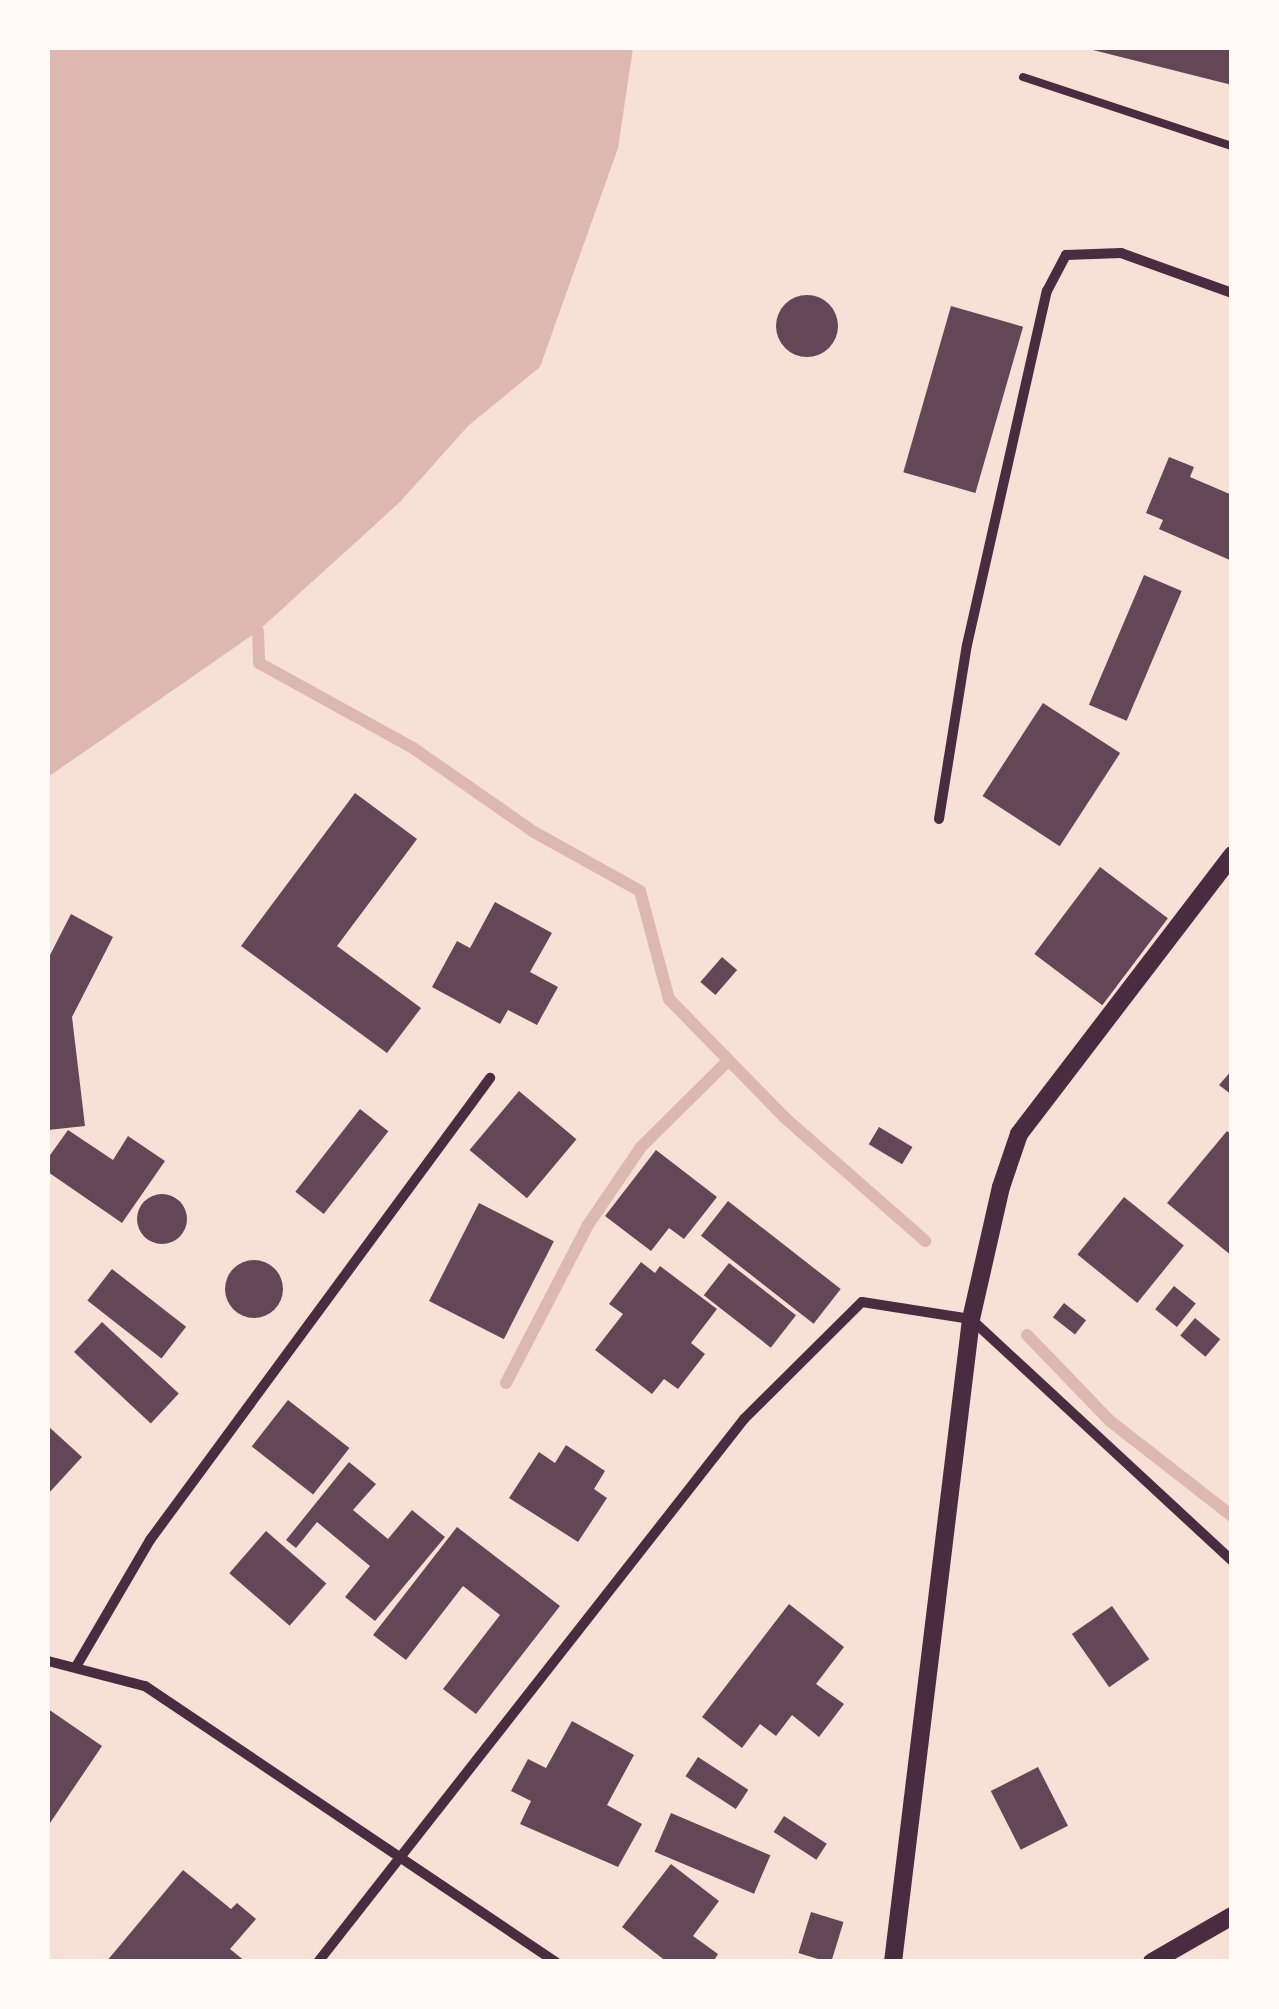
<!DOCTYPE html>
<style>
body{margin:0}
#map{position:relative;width:1279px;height:2009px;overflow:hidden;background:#f7e1d7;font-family:"Noto Serif",serif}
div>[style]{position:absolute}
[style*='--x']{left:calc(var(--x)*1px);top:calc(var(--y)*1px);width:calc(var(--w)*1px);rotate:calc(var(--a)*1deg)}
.water>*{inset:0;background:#dcb8b0}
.stream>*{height:12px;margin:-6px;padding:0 6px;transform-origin:6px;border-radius:6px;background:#dcb8b0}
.building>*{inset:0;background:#644757;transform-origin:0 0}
.round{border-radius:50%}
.service>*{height:8px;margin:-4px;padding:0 4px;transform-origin:4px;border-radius:4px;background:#4a2c40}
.minor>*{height:10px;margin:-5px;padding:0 5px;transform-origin:5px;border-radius:5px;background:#4a2c40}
.tertiary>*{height:18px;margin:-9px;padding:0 9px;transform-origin:9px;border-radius:9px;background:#4a2c40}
span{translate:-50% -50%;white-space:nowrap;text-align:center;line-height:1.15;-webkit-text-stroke:8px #fffaf5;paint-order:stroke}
.frame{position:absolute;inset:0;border:50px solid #fffaf5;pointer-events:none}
</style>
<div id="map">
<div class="water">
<div style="clip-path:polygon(48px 48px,633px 48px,618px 148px,540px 367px,468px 426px,400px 502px,258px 631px,48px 777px)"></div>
</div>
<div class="stream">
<div style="--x:258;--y:631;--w:32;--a:88"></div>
<div style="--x:259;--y:663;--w:176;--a:28.9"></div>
<div style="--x:413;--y:748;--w:147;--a:34.8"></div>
<div style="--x:534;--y:832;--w:121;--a:29.1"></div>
<div style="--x:640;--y:891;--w:112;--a:75"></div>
<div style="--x:669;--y:999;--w:165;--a:45.7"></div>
<div style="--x:784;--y:1117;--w:188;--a:41.3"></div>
<div style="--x:1027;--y:1335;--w:120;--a:46"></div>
<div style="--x:1110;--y:1421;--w:155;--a:37.9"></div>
<div style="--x:506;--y:1383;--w:178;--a:-62.6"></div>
<div style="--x:588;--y:1225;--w:94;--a:-55.8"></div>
<div style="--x:641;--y:1147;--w:121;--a:-44.7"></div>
</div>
<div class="building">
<div style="clip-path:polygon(1089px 48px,1232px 48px,1232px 85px,1089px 49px)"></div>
<div class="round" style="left:776px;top:295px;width:62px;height:62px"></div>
<div style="left:951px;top:306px;width:75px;height:173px;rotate:16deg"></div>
<div style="clip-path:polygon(1169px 457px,1194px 467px,1190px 477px,1232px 495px,1232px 561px,1159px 529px,1163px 520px,1146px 513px)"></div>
<div style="left:1144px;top:575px;width:41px;height:141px;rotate:23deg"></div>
<div style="left:1043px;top:703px;width:92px;height:111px;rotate:33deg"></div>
<div style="clip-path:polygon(355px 793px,417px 839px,337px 946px,421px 1008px,387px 1053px,241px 946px)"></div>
<div style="left:1100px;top:867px;width:85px;height:109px;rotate:37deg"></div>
<div style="clip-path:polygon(495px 902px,552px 933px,530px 972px,558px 987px,537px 1025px,508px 1010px,500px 1024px,432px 987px,457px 941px,470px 948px)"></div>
<div style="clip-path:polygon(71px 914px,113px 937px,72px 1017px,85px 1126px,48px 1130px,48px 959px)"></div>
<div style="left:722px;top:957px;width:20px;height:33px;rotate:41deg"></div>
<div style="clip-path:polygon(1232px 1070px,1232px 1095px,1219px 1085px)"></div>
<div style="left:519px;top:1091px;width:75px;height:77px;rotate:40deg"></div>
<div style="left:360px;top:1109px;width:36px;height:105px;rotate:38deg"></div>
<div style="left:879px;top:1127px;width:39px;height:20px;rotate:31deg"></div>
<div style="clip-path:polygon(68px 1130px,113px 1160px,128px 1136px,165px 1161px,122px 1223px,48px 1172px,48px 1158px)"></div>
<div style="clip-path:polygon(1227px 1131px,1232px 1135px,1232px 1256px,1167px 1203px)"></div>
<div style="clip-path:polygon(656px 1150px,717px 1197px,684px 1239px,669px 1228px,651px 1251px,605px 1216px)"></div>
<div class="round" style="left:137px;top:1194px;width:50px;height:50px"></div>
<div style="left:1124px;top:1197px;width:77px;height:74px;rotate:39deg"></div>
<div style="left:728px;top:1201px;width:143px;height:44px;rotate:38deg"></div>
<div style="left:479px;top:1203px;width:84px;height:110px;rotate:27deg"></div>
<div class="round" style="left:225px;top:1260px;width:58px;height:58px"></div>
<div style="clip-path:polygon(641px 1262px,655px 1273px,660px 1266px,717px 1309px,691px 1343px,705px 1354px,678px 1389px,664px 1379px,652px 1394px,595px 1350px,623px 1314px,609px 1304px)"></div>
<div style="left:729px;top:1263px;width:85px;height:41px;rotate:38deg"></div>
<div style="left:112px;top:1269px;width:94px;height:40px;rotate:38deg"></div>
<div style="left:1174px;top:1286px;width:28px;height:30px;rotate:39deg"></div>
<div style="left:1064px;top:1303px;width:28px;height:18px;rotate:38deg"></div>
<div style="left:1195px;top:1318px;width:33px;height:23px;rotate:40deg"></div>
<div style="left:102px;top:1322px;width:105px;height:41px;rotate:43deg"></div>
<div style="left:288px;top:1400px;width:78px;height:59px;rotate:38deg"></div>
<div style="clip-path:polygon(48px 1426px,82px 1457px,48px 1494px)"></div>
<div style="clip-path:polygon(566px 1445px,605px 1471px,594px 1489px,607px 1498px,578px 1542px,509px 1498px,539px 1452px,555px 1463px)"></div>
<div style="clip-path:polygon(349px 1462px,376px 1484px,353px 1510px,388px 1539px,412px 1510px,445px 1537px,375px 1621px,345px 1597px,370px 1566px,317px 1522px,296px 1548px,286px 1540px)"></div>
<div style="clip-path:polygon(457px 1527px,560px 1606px,476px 1714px,443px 1689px,500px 1615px,463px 1586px,406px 1660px,373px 1635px)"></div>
<div style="left:266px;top:1531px;width:80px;height:56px;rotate:41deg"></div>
<div style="clip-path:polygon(789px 1604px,844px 1647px,816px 1684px,844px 1704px,819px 1737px,792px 1715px,776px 1736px,760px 1724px,742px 1748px,702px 1717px)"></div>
<div style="left:1112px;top:1606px;width:65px;height:49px;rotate:55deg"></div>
<div style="clip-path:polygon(48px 1709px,102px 1746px,48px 1826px)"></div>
<div style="clip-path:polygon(572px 1721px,634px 1755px,607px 1805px,642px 1824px,618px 1867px,520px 1824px,531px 1801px,511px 1791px,528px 1759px,546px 1768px)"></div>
<div style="left:698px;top:1757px;width:60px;height:23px;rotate:33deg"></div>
<div style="left:1038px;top:1767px;width:66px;height:53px;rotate:63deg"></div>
<div style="left:671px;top:1813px;width:108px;height:42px;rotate:23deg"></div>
<div style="left:784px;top:1816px;width:51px;height:19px;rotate:33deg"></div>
<div style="clip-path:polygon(671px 1864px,719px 1901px,693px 1936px,718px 1954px,713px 1962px,667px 1962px,622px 1927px)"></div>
<div style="clip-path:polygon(183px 1870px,231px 1909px,237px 1903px,256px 1919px,230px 1949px,246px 1962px,106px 1962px)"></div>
<div style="left:811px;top:1912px;width:34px;height:43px;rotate:17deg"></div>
</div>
<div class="service">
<div style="--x:1023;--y:77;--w:220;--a:18.3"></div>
</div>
<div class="minor">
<div style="--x:939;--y:819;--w:176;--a:-80.9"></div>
<div style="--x:967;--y:645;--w:363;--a:-77.3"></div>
<div style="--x:1047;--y:291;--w:41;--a:-62.2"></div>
<div style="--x:1066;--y:255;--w:55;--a:-2.1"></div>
<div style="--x:1121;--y:253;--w:118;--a:19.8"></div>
<div style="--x:48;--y:1661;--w:100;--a:14.5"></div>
<div style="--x:145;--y:1686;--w:495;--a:33.9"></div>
<div style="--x:77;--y:1665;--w:145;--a:-59.7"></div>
<div style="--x:150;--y:1540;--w:574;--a:-53.65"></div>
<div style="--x:318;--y:1962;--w:690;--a:-51.88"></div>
<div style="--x:744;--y:1419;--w:166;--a:-44.8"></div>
<div style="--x:862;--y:1302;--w:110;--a:8.9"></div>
<div style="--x:971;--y:1319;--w:356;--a:42.8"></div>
</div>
<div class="tertiary">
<div style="--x:893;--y:1962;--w:648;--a:-83.08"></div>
<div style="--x:971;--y:1319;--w:135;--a:-77.2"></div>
<div style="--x:1001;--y:1187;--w:56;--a:-71.2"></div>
<div style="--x:1019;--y:1134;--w:351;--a:-52.6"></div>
<div style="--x:1152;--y:1962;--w:92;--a:-29.9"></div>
</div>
<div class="frame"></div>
</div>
